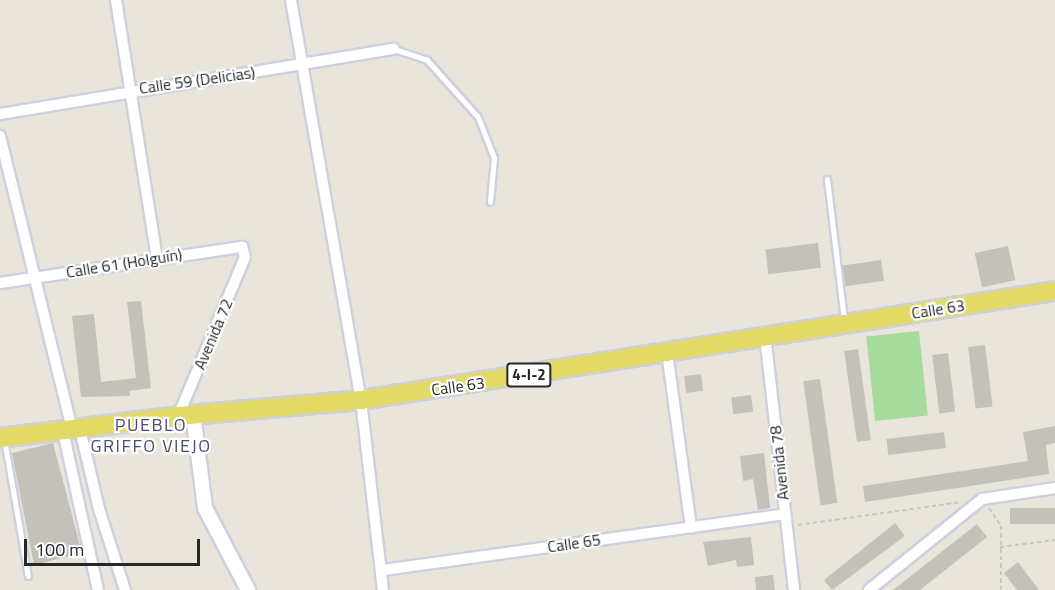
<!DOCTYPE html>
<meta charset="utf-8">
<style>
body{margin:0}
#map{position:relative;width:1055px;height:590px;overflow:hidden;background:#e9e5da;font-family:"Titillium Web",sans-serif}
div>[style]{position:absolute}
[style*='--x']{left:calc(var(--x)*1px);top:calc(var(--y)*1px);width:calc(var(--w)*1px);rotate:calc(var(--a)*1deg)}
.green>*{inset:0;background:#a6db9b;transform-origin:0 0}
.building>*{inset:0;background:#c4c1ba;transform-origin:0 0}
.path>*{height:2px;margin-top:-1px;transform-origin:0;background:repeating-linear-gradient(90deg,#c7c7c7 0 4.5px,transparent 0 7.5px)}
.roads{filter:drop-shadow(2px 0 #cfd0df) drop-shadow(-2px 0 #cfd0df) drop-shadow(0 2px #cfd0df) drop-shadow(0 -2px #cfd0df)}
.service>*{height:5px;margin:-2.5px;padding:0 2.5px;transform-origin:2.5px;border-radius:2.5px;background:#fff}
.minor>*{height:10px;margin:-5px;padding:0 5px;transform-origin:5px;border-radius:5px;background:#fff}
.tertiary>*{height:14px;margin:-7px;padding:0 7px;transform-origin:7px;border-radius:7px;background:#fff}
.primary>*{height:18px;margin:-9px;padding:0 9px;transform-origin:9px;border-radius:9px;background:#e2da65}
span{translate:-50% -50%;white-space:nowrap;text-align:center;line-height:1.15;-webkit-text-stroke:4.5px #fff;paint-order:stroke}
.shield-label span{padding:2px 4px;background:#fff;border:2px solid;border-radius:4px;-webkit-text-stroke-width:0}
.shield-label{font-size:15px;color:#272727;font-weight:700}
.street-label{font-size:16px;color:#272727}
.neighbourhood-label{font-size:18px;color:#4c4d73;letter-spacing:1.5px}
.scale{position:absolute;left:24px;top:539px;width:176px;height:27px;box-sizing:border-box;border:3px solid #272727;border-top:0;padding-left:8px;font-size:18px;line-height:21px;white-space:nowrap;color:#272727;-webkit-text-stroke:4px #fff;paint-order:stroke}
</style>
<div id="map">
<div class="green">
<div style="left:919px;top:331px;width:85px;height:53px;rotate:84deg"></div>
</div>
<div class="building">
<div style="left:818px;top:243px;width:25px;height:53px;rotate:83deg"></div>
<div style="left:1008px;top:246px;width:35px;height:34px;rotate:78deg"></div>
<div style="left:881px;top:260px;width:21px;height:39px;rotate:82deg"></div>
<div style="clip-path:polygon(141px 301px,151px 388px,129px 391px,130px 396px,81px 397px,72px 316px,94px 314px,101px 382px,136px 378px,127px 302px)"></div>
<div style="left:985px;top:345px;width:62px;height:17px;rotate:83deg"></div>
<div style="left:858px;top:349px;width:92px;height:14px;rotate:82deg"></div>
<div style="left:948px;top:353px;width:59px;height:16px;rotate:83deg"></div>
<div style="left:701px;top:374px;width:17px;height:17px;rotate:83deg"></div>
<div style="left:820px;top:379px;width:125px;height:17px;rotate:82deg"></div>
<div style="left:751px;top:395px;width:17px;height:20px;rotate:83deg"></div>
<div style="clip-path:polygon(1055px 426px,1055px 443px,1046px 445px,1049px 474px,865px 502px,863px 486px,1028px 461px,1023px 432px)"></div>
<div style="left:944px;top:432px;width:16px;height:58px;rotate:83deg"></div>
<div style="clip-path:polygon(53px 443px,82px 553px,34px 565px,12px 453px)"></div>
<div style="clip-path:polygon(764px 453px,770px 508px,758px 510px,753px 479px,743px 481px,740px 456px)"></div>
<div style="left:1055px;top:508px;width:16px;height:45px;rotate:90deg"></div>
<div style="clip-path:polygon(895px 523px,905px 536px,832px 590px,824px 580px)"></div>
<div style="clip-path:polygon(977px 524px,987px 537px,920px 590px,893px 590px)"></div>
<div style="clip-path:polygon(751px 537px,754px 565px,737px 567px,736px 560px,708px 566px,703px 542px)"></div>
<div style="clip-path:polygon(1018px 562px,1039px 590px,1017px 590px,1004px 573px)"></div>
<div style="clip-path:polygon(773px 575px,775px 590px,756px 590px,755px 577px)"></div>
</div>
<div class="path">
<div style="--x:989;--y:508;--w:22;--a:56"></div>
<div style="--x:1001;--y:526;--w:64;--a:90"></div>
<div style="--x:798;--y:525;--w:165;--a:-8"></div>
<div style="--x:1000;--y:547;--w:55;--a:-7.3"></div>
</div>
<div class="roads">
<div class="service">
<div style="--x:394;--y:49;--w:35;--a:18"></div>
<div style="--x:427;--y:60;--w:76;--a:48.2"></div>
<div style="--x:478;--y:117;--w:44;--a:68.7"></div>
<div style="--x:494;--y:158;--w:44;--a:95.2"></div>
<div style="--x:827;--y:179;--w:142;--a:83.1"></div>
<div style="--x:4;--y:439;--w:139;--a:80.1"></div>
</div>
<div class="minor">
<div style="--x:116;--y:0;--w:261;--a:81"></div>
<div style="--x:291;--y:0;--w:406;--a:80.1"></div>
<div style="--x:361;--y:400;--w:191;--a:83.4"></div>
<div style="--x:0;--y:114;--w:399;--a:-9.4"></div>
<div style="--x:0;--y:136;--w:303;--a:76.2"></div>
<div style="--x:0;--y:283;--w:245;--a:-8.5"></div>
<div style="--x:242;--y:247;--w:10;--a:73"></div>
<div style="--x:245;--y:257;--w:173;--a:112.8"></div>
<div style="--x:765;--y:335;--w:257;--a:83.5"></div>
<div style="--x:667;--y:352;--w:177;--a:82.2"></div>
<div style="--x:80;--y:429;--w:82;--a:76.6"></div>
<div style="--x:99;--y:509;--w:85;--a:72.2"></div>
<div style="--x:63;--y:431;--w:163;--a:77.6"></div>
<div style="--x:383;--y:570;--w:405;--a:-7.9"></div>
<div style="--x:869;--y:590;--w:145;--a:-38.8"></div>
<div style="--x:982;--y:499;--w:74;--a:-8.6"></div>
</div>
<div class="tertiary">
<div style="--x:193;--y:414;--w:95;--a:82.7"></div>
<div style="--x:205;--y:508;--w:93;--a:62.3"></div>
</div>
<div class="primary">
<div style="--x:0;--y:438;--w:179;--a:-7"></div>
<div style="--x:178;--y:416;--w:184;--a:-5"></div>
<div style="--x:361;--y:400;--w:703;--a:-8.93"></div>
</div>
</div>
<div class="shield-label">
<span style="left:529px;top:375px">4-I-2</span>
</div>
<div class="street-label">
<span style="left:197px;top:80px;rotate:-8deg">Calle 59 (Delicias)</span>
<span style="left:124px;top:263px;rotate:-9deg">Calle 61 (Holguín)</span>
<span style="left:938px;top:309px;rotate:-9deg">Calle 63</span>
<span style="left:213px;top:334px;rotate:-67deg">Avenida 72</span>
<span style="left:458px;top:386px;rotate:-8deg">Calle 63</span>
<span style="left:779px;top:463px;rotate:-96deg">Avenida 78</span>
<span style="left:574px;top:543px;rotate:-8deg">Calle 65</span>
</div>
<div class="neighbourhood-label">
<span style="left:151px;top:436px">PUEBLO<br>GRIFFO VIEJO</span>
</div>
<div class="scale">100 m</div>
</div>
